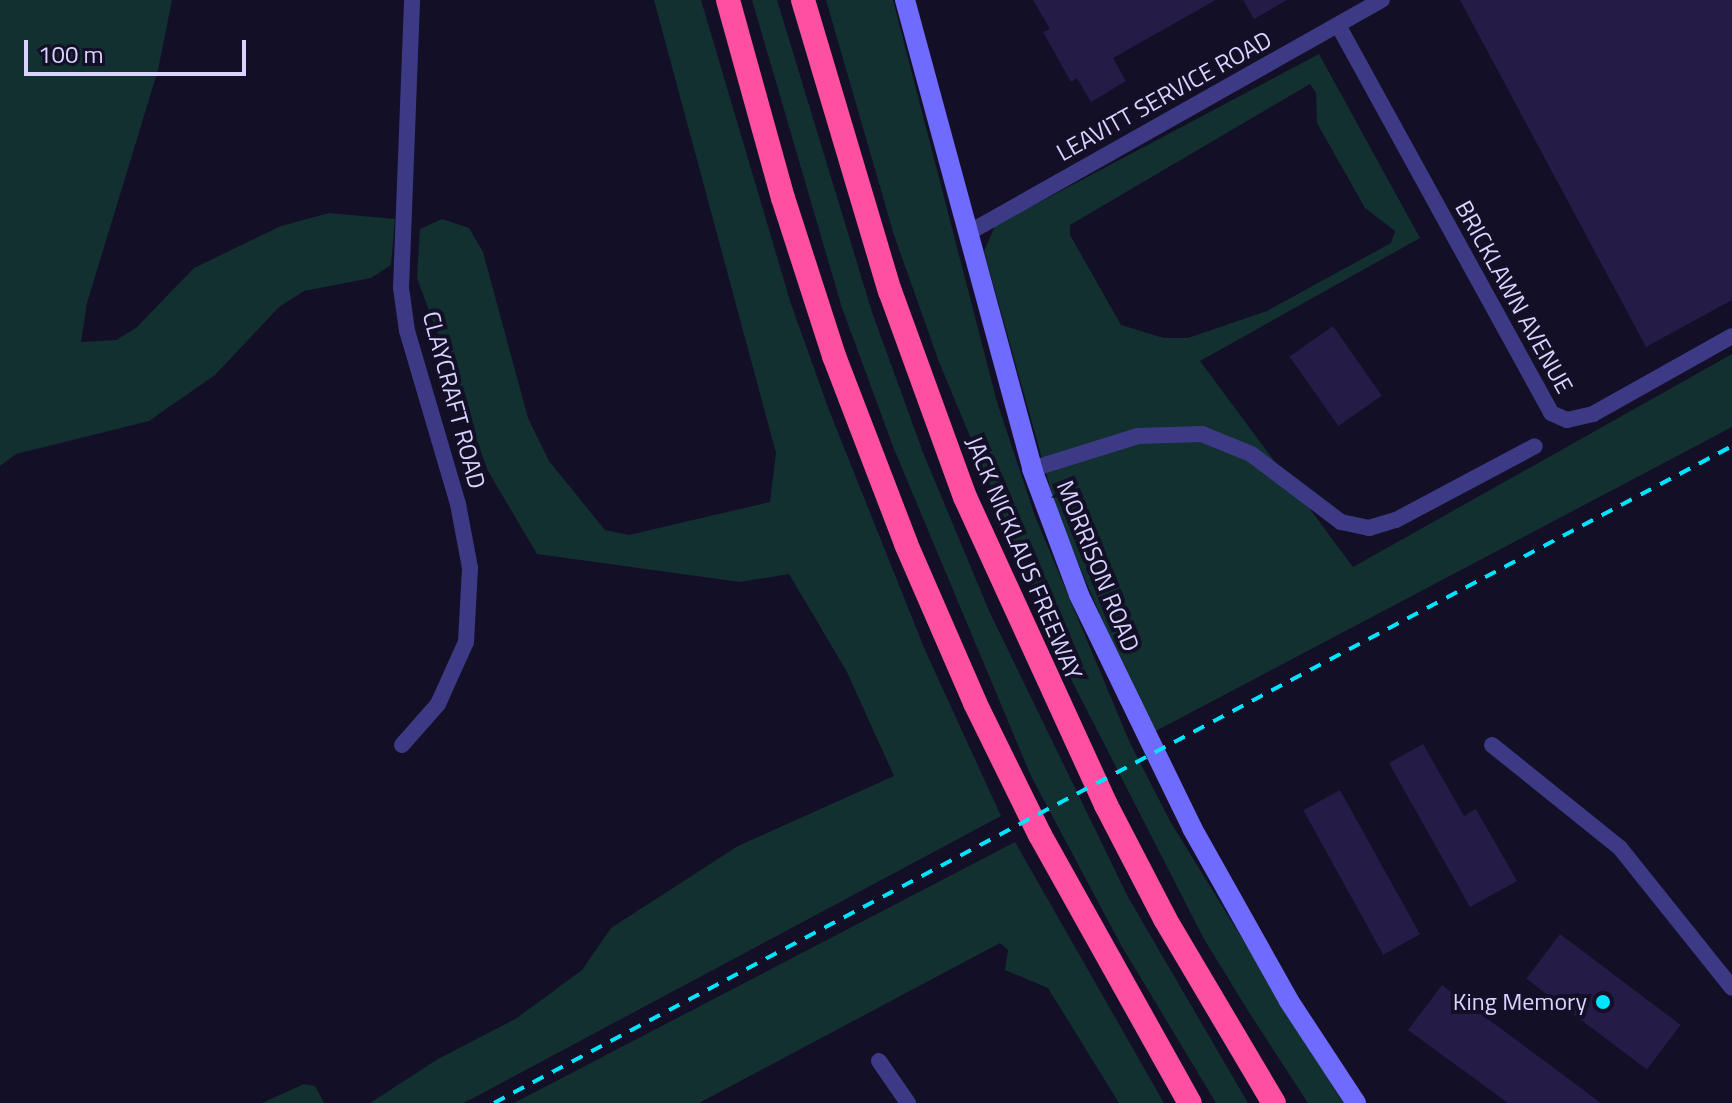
<!DOCTYPE html>
<style>
body{margin:0}
#map{position:relative;width:1732px;height:1103px;overflow:hidden;background:#130f26;font-family:"Titillium Web",sans-serif}
div>[style]{position:absolute}
[style*='--x']{left:calc(var(--x)*1px);top:calc(var(--y)*1px);width:calc(var(--w)*1px);rotate:calc(var(--a)*1deg)}
.green>*{inset:0;background:#12302f}
.building>*{inset:0;background:#241b47;transform-origin:0 0}
.street>*{height:16px;margin:-8px;padding:0 8px;transform-origin:8px;border-radius:8px;background:#3d3a85}
.secondary>*{height:20px;margin:-10px;padding:0 10px;transform-origin:10px;border-radius:10px;background:#6f6bff}
.highway>*{height:24px;margin:-12px;padding:0 12px;transform-origin:12px;border-radius:12px;background:#ff4fa3}
.rail>*{height:4px;margin-top:-2px;transform-origin:0;background:repeating-linear-gradient(90deg,#00e5ff 0 12px,transparent 0 22px)}
.dots>*{width:22px;height:22px;translate:-50% -50%;box-sizing:border-box;border:4px solid #130f26;border-radius:50%}
span{translate:-50% -50%;white-space:nowrap;text-align:center;line-height:1.15;-webkit-text-stroke:8px #130f26;paint-order:stroke}
.street-label{font-size:24px;color:#d9d4ff}
.poi-label{font-size:24px;color:#d9d4ff}
.right{translate:-100% -50%;text-align:right}
.scale{position:absolute;left:24px;top:40px;width:222px;height:36px;box-sizing:border-box;border:4px solid #d9d4ff;border-top:0;padding-left:10px;font-size:24px;line-height:28px;white-space:nowrap;color:#d9d4ff;-webkit-text-stroke:6px #130f26;paint-order:stroke}
</style>
<div id="map">
<div class="green">
<div style="clip-path:polygon(0 0,172px 0,158px 70px,87px 303px,81px 342px,116px 340px,136px 328px,194px 268px,281px 226px,329px 213px,395px 219px,391px 265px,371px 278px,304px 291px,279px 307px,215px 375px,149px 421px,16px 454px,0 466px)"></div>
<div style="clip-path:polygon(654px 0,701px 0,791px 304px,829px 410px,925px 650px,1001px 816px,464px 1103px,370px 1103px,438px 1059px,517px 1018px,582px 970px,611px 928px,738px 846px,894px 776px,847px 672px,789px 574px,740px 582px,537px 554px,488px 471px,417px 278px,420px 229px,442px 219px,469px 228px,483px 252px,528px 418px,549px 461px,605px 530px,629px 535px,770px 502px,776px 453px)"></div>
<div style="clip-path:polygon(752px 0,777px 0,872px 312px,924px 455px,990px 613px,1128px 897px,1248px 1103px,1216px 1103px,1121px 945px,1031px 776px,894px 449px,842px 308px)"></div>
<div style="clip-path:polygon(826px 0,893px 0,997px 402px,1035px 516px,1130px 743px,1170px 821px,1343px 1103px,1308px 1103px,1250px 1014px,1204px 939px,1073px 683px,939px 362px,894px 235px)"></div>
<div style="clip-path:polygon(evenodd,1319px 54px,1420px 238px,1200px 361px,1353px 567px,1732px 354px,1732px 427px,1154px 732px,1125px 675px,1057px 512px,984px 251px,995px 226px,1319px 54px,1310px 84px,1316px 93px,1317px 123px,1365px 208px,1395px 231px,1391px 243px,1267px 311px,1188px 338px,1164px 338px,1121px 325px,1070px 235px,1070px 225px,1310px 84px)"></div>
<div style="clip-path:polygon(1015px 842px,1164px 1103px,1119px 1103px,1048px 988px,1005px 970px,1008px 950px,1000px 943px,699px 1103px,514px 1103px)"></div>
<div style="clip-path:polygon(304px 1084px,315px 1086px,324px 1103px,262px 1103px)"></div>
</div>
<div class="building">
<div style="clip-path:polygon(1033px 0,1216px 0,1113px 58px,1126px 81px,1091px 102px,1077px 78px,1071px 82px,1043px 32px,1050px 29px)"></div>
<div style="clip-path:polygon(1243px 0,1287px 0,1254px 19px)"></div>
<div style="clip-path:polygon(1460px 0,1732px 0,1732px 300px,1646px 347px)"></div>
<div style="left:1333px;top:326px;width:85px;height:53px;rotate:55deg"></div>
<div style="clip-path:polygon(1423px 744px,1464px 816px,1476px 809px,1517px 881px,1470px 907px,1389px 763px)"></div>
<div style="left:1340px;top:790px;width:165px;height:42px;rotate:61deg"></div>
<div style="left:1560px;top:934px;width:151px;height:56px;rotate:37deg"></div>
<div style="clip-path:polygon(1442px 985px,1601px 1103px,1508px 1103px,1408px 1030px)"></div>
</div>
<div class="street">
<div style="--x:1338;--y:25;--w:443;--a:61.2"></div>
<div style="--x:1551;--y:413;--w:17;--a:24"></div>
<div style="--x:1567;--y:420;--w:27;--a:-13"></div>
<div style="--x:1593;--y:414;--w:159;--a:-29.3"></div>
<div style="--x:968;--y:233;--w:475;--a:-29.4"></div>
<div style="--x:1032;--y:469;--w:111;--a:-17.3"></div>
<div style="--x:1138;--y:436;--w:64;--a:-1.8"></div>
<div style="--x:1202;--y:434;--w:53;--a:22.2"></div>
<div style="--x:1251;--y:454;--w:113;--a:37.1"></div>
<div style="--x:1341;--y:522;--w:29;--a:12"></div>
<div style="--x:1369;--y:528;--w:28;--a:-17"></div>
<div style="--x:1396;--y:520;--w:157;--a:-28"></div>
<div style="--x:402;--y:745;--w:55;--a:-48.7"></div>
<div style="--x:438;--y:704;--w:68;--a:-65.7"></div>
<div style="--x:466;--y:642;--w:74;--a:-86.9"></div>
<div style="--x:470;--y:568;--w:65;--a:-100.6"></div>
<div style="--x:458;--y:504;--w:180;--a:-106.4"></div>
<div style="--x:407;--y:331;--w:43;--a:-97.9"></div>
<div style="--x:401;--y:288;--w:288;--a:-87.8"></div>
<div style="--x:1492;--y:745;--w:164;--a:38.8"></div>
<div style="--x:1620;--y:848;--w:179;--a:51.3"></div>
<div style="--x:879;--y:1061;--w:51;--a:55.4"></div>
</div>
<div class="secondary">
<div style="--x:905;--y:0;--w:486;--a:74.8"></div>
<div style="--x:1032;--y:469;--w:134;--a:69.5"></div>
<div style="--x:1079;--y:595;--w:259;--a:64.1"></div>
<div style="--x:1192;--y:828;--w:198;--a:60.7"></div>
<div style="--x:1289;--y:1001;--w:122;--a:56.7"></div>
</div>
<div class="highway">
<div style="--x:728;--y:0;--w:205;--a:74.5"></div>
<div style="--x:783;--y:198;--w:166;--a:72.1"></div>
<div style="--x:834;--y:356;--w:201;--a:69"></div>
<div style="--x:906;--y:544;--w:173;--a:66.5"></div>
<div style="--x:975;--y:703;--w:147;--a:63.8"></div>
<div style="--x:1040;--y:835;--w:307;--a:60.8"></div>
<div style="--x:803;--y:0;--w:304;--a:73.4"></div>
<div style="--x:890;--y:291;--w:219;--a:70"></div>
<div style="--x:965;--y:497;--w:339;--a:65.4"></div>
<div style="--x:1106;--y:805;--w:128;--a:62.6"></div>
<div style="--x:1165;--y:919;--w:214;--a:59.4"></div>
</div>
<div class="rail">
<div style="--x:494;--y:1103;--w:1402;--a:-27.95"></div>
</div>
<div class="dots">
<div style="left:1603px;top:1002px;background:#00e5ff"></div>
</div>
<div class="street-label">
<span style="left:1164px;top:96px;rotate:-29deg">LEAVITT SERVICE ROAD</span>
<span style="left:1514px;top:297px;rotate:61deg">BRICKLAWN AVENUE</span>
<span style="left:454px;top:400px;rotate:75deg">CLAYCRAFT ROAD</span>
<span style="left:1024px;top:558px;rotate:67deg">JACK NICKLAUS FREEWAY</span>
<span style="left:1098px;top:566px;rotate:68deg">MORRISON ROAD</span>
</div>
<div class="poi-label">
<span class="right" style="left:1587px;top:1002px">King Memory</span>
</div>
<div class="scale">100 m</div>
</div>
